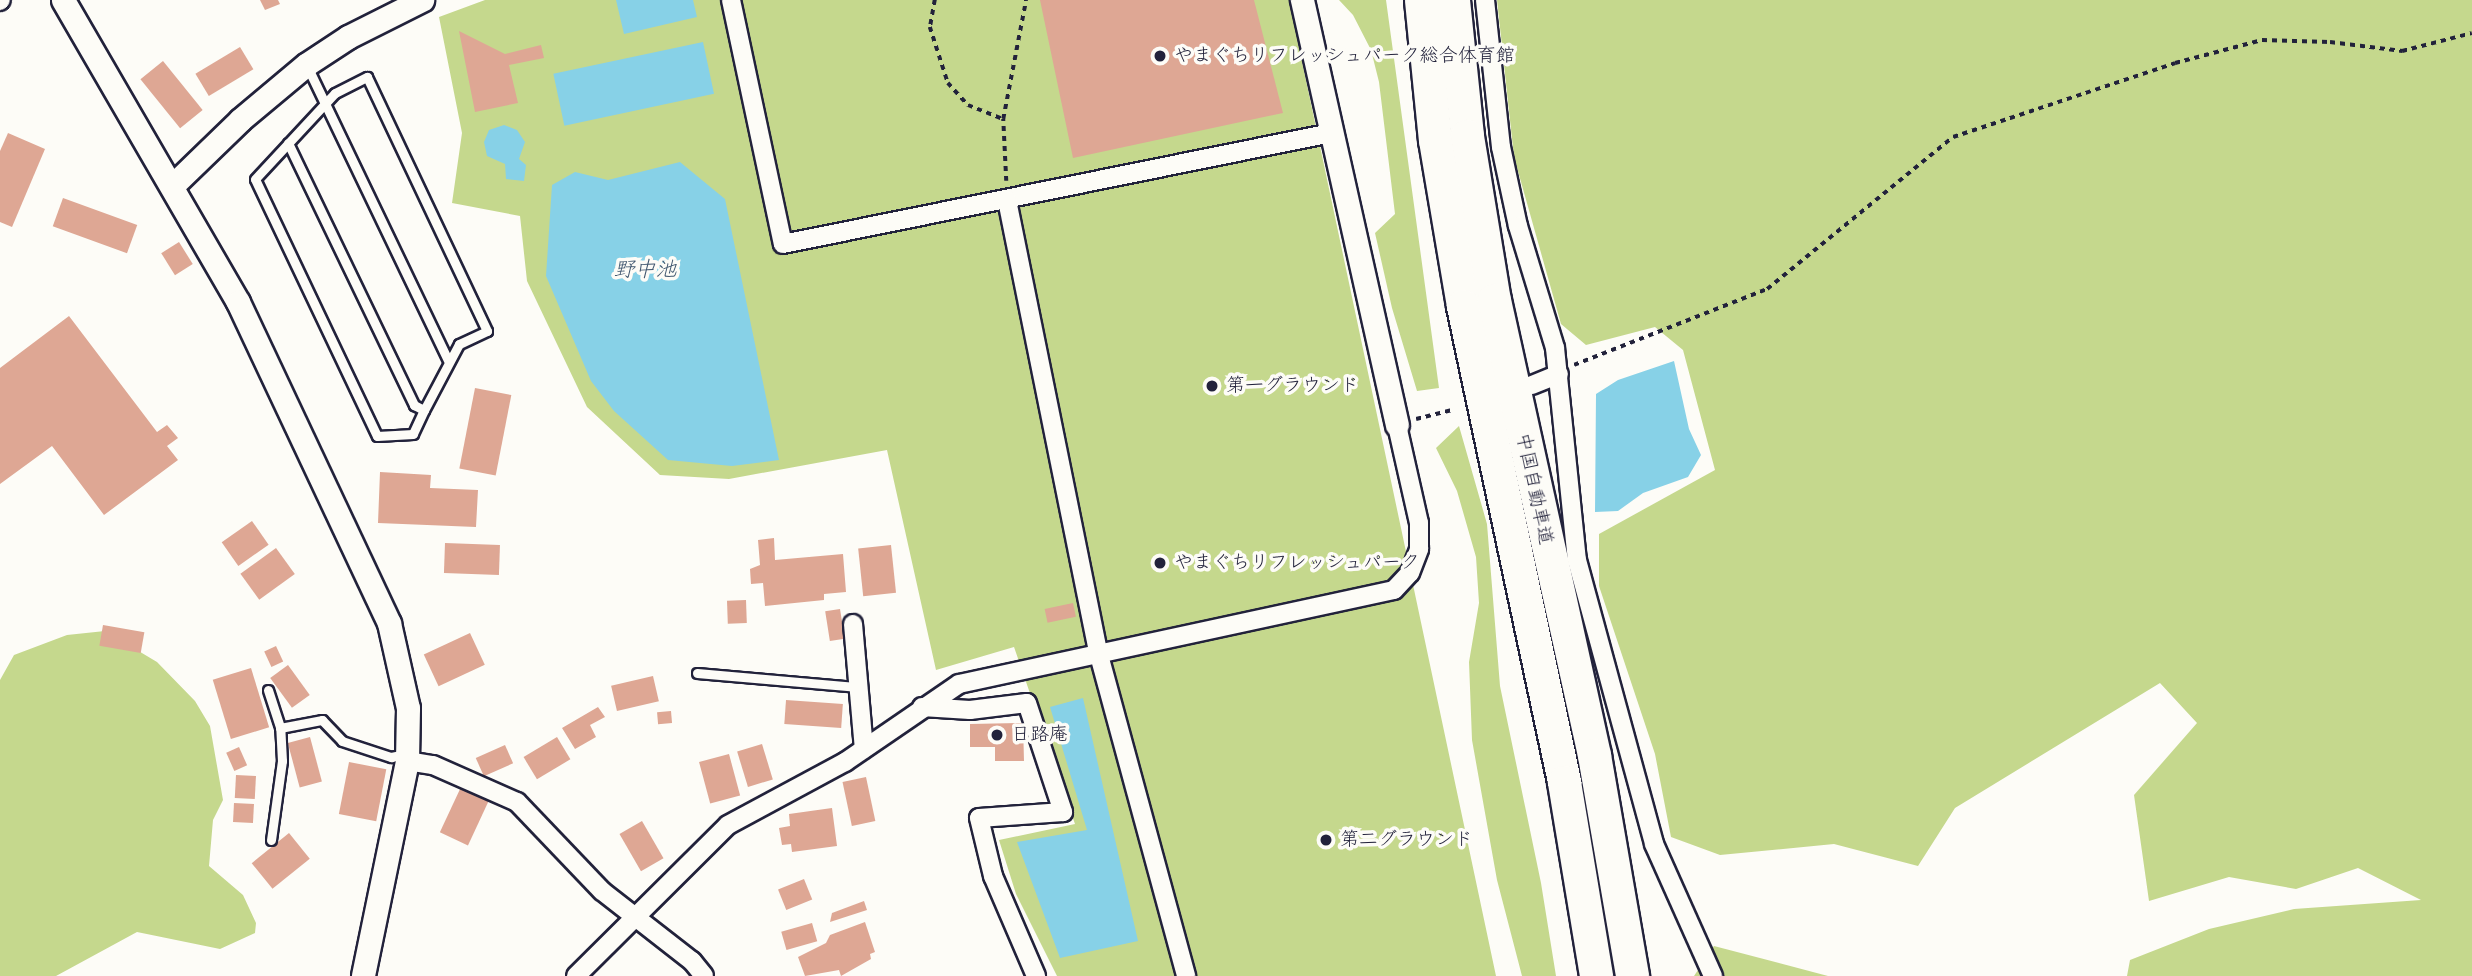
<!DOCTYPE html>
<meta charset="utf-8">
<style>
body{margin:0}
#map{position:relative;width:2472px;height:976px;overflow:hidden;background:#fdfcf7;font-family:Pangolin,"Klee One",sans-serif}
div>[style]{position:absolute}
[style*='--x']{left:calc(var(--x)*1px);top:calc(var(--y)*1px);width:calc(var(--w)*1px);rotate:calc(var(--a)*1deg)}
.green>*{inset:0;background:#c5d88d}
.water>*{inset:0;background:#87d1e7;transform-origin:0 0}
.building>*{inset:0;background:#dea794;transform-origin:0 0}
.path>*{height:3.5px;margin-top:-1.75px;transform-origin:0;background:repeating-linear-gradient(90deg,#22223b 0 5px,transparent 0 10px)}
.roads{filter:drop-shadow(2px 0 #22223b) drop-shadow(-2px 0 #22223b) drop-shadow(0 2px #22223b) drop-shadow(0 -2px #22223b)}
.service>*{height:9px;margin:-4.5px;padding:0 4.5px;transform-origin:4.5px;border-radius:4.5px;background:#fdfcf7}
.minor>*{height:18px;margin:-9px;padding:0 9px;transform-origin:9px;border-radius:9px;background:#fdfcf7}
.tertiary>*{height:23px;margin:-11.5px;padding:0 11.5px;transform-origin:11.5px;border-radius:11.5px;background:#fdfcf7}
.motorway>*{height:33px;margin:-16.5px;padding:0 16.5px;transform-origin:16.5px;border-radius:16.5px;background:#fdfcf7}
.dots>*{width:19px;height:19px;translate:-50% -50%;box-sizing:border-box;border:4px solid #fdfcf7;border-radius:50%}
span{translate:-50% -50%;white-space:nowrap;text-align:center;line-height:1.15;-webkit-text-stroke:7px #fdfcf7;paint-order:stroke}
.poi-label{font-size:19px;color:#22223b}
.left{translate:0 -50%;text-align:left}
.street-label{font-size:19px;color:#22223b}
.water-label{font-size:21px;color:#40576f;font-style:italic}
</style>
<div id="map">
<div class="green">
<div style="clip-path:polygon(485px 0,1289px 0,1496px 976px,1057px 976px,1016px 894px,999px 840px,1075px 824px,1014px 647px,936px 670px,887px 450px,729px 479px,660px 475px,587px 407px,527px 281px,520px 216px,452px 203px,462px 133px,439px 17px)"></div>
<div style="clip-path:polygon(1339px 0,1386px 0,1439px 388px,1417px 391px,1392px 308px,1375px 233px,1395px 214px,1379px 82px,1371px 50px,1353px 15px)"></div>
<div style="clip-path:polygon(1497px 0,2472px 0,2472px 976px,2127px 976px,2130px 960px,2209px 929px,2294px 909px,2421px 900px,2358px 868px,2296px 889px,2229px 877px,2149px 901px,2134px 795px,2197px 723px,2160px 683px,1955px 808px,1918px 866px,1834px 844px,1720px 855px,1671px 837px,1655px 754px,1599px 586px,1599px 534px,1715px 470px,1683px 350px,1655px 327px,1586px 345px,1561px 324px,1514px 157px)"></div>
<div style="clip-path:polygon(1459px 426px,1487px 524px,1500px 686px,1541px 883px,1556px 976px,1522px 976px,1497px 880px,1472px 740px,1469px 662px,1479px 603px,1476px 557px,1457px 491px,1436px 448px)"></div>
<div style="clip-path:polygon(105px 631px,157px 662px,195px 701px,210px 726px,223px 800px,213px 820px,209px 866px,243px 895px,256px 923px,255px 933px,220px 949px,137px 932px,56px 976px,0 976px,0 680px,14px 655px,67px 635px)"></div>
<div style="clip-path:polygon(1714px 946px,1828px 976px,1694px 976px)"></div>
</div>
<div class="water">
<div style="clip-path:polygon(616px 0,693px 0,697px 17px,624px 34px)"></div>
<div style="left:703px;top:42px;width:53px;height:153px;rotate:78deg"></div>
<div style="clip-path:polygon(504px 125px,517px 130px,525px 142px,519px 159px,526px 165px,524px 181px,506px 179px,505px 164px,487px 156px,484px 142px,489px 130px)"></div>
<div style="clip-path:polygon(680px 162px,725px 199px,779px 460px,732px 466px,668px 460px,614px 411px,591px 381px,546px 276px,552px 185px,575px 172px,608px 180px)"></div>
<div style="clip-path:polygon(1674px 361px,1689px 429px,1701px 455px,1688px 477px,1643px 493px,1618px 511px,1595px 512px,1596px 394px,1618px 380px)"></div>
<div style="clip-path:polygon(1083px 698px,1138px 941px,1060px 958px,1017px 842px,1087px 830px,1050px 707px)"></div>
</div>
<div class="building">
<div style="clip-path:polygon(260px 0,278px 0,280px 4px,265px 10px)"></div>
<div style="clip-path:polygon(1040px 0,1254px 0,1283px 113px,1073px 158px)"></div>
<div style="clip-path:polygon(459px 31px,505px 54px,541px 45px,544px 58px,509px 65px,518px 103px,475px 112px)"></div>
<div style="left:240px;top:47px;width:26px;height:52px;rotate:59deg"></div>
<div style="left:163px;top:61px;width:63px;height:29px;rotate:51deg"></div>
<div style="clip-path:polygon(8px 133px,45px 149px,12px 227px,0 222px,0 151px)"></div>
<div style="left:63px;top:198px;width:79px;height:30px;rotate:20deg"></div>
<div style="left:179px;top:242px;width:26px;height:21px;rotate:58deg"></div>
<div style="clip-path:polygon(69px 316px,157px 432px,167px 425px,178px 438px,167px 446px,178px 460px,104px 515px,52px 446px,0 484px,0 368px)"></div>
<div style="left:475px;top:388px;width:37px;height:82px;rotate:11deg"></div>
<div style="clip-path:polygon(380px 472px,431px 475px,430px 488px,478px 490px,476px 527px,378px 523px)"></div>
<div style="left:252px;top:521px;width:29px;height:37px;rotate:55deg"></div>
<div style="clip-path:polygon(774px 538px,775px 560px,843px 554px,846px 592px,824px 594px,824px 600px,765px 606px,763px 583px,751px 584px,750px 569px,760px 565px,758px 540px)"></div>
<div style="left:445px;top:543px;width:55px;height:30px;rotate:2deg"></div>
<div style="left:891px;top:545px;width:48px;height:33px;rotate:84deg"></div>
<div style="left:276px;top:548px;width:32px;height:44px;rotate:54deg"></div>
<div style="left:746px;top:600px;width:23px;height:19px;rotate:88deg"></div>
<div style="left:1073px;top:603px;width:14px;height:29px;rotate:78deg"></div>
<div style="left:840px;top:609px;width:30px;height:15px;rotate:81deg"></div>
<div style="left:103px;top:625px;width:42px;height:21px;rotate:10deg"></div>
<div style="left:470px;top:633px;width:35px;height:51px;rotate:65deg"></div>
<div style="left:276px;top:646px;width:17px;height:13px;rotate:65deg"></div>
<div style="left:288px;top:665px;width:37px;height:22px;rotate:54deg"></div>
<div style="left:251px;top:668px;width:62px;height:40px;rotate:73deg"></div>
<div style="left:653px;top:676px;width:26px;height:43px;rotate:77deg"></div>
<div style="left:786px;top:700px;width:57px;height:24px;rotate:4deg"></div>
<div style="clip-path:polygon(598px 707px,605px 717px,590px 725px,596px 737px,575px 749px,562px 728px)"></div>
<div style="left:671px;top:711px;width:12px;height:14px;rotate:85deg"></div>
<div style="clip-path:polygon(1023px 723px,1024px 761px,995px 761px,995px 747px,970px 747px,970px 724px)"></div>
<div style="left:310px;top:737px;width:46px;height:23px;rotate:75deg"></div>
<div style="left:557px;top:737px;width:26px;height:39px;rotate:59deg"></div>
<div style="left:762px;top:744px;width:37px;height:26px;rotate:73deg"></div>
<div style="left:505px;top:745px;width:20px;height:32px;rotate:66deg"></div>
<div style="left:239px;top:747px;width:20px;height:14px;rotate:66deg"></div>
<div style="left:729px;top:754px;width:43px;height:31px;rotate:75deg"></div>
<div style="left:349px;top:762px;width:38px;height:53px;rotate:11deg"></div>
<div style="left:236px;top:775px;width:20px;height:23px;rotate:3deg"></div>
<div style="left:866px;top:777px;width:45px;height:24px;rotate:78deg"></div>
<div style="left:461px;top:787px;width:31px;height:50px;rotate:25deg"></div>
<div style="left:234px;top:803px;width:20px;height:19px;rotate:3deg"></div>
<div style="clip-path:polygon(832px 808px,837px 846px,792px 852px,791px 844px,782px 845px,779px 828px,790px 826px,789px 814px)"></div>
<div style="left:642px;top:821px;width:43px;height:26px;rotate:60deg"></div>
<div style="left:289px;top:833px;width:33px;height:48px;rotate:51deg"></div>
<div style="left:804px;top:879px;width:22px;height:28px;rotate:68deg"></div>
<div style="clip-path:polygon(864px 901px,867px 910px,830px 922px,832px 913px)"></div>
<div style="clip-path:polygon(865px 922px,875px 952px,870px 954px,871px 959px,841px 976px,839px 970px,805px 976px,798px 957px,826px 943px,830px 935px)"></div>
<div style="left:812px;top:923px;width:19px;height:32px;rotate:74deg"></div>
</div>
<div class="path">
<div style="--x:935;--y:0;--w:27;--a:100"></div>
<div style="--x:930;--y:27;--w:59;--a:72.2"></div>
<div style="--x:948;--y:83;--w:30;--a:48"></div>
<div style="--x:968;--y:105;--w:38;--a:22"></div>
<div style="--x:1006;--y:181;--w:62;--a:-92.8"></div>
<div style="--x:1003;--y:119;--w:121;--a:-79.1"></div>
<div style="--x:1574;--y:365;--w:207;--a:-21.5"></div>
<div style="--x:1767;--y:289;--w:240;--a:-39.3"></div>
<div style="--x:1953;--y:137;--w:234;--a:-18.4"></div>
<div style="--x:2175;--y:63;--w:90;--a:-14.8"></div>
<div style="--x:2262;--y:40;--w:68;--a:1.7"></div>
<div style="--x:2330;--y:42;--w:73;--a:7.1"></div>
<div style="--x:2402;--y:51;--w:72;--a:-14.4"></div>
<div style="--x:1416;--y:419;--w:37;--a:-14"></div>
</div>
<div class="roads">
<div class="service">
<div style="--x:307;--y:66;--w:326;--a:64.4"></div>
<div style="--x:288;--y:143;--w:291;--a:64.3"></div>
<div style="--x:414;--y:405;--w:11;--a:27"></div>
<div style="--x:424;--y:410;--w:26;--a:115"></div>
<div style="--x:413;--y:434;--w:36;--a:177"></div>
<div style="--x:377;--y:436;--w:284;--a:-115.4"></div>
<div style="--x:255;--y:179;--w:117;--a:-47.1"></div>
<div style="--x:335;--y:93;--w:36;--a:-27"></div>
<div style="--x:367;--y:77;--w:281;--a:64.7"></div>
<div style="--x:487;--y:331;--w:31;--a:155"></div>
<div style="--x:459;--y:344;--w:75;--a:117.9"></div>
<div style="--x:697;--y:673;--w:162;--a:5"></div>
<div style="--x:268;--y:690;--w:40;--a:72"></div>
<div style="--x:271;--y:840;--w:80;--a:-82.1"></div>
<div style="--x:282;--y:761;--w:33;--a:-93"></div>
<div style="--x:280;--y:728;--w:43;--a:-10.8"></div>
<div style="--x:322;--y:720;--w:29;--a:46"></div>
<div style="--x:342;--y:741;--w:52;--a:18.1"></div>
<div style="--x:391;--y:757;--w:14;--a:-12"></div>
</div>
<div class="minor">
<div style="--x:731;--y:0;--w:249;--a:78"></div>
<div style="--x:783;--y:244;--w:559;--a:-11.45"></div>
<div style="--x:1485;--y:0;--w:148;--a:83.8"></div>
<div style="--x:1501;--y:147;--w:81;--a:77.9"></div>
<div style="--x:1518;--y:226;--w:127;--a:73.1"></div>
<div style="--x:1555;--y:348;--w:213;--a:84.1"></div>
<div style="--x:1577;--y:560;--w:294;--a:74.8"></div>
<div style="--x:1654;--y:844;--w:145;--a:65.9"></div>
<div style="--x:0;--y:1;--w:1;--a:-45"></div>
<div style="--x:1007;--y:200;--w:464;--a:78.6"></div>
<div style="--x:1099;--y:655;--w:333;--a:74.8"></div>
<div style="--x:1532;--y:385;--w:29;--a:-22"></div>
<div style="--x:853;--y:624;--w:125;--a:85"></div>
<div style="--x:922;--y:707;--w:48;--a:3.6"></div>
<div style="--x:970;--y:710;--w:57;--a:-7"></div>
<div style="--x:1027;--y:703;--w:115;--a:71.7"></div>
<div style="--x:1063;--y:812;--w:84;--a:175.9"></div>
<div style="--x:979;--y:818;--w:60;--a:76.4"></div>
<div style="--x:993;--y:876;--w:109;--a:66.7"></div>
<div style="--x:407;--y:761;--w:26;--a:9"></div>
<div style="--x:433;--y:765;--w:92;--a:23.8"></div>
<div style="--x:517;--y:802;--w:123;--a:46.3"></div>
<div style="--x:602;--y:891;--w:114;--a:37.9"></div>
<div style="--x:692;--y:961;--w:19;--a:51"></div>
<div style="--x:576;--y:976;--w:214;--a:-44.8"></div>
<div style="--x:728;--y:825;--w:133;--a:-28.3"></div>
<div style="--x:845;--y:762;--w:138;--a:-34.4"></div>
<div style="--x:959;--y:684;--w:445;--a:-12.2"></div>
<div style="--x:1394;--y:590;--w:23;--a:-47"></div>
<div style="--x:1410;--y:573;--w:26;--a:-69"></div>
<div style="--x:1419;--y:549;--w:26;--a:-90"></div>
<div style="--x:1419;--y:523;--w:100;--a:-102.7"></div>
</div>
<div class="tertiary">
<div style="--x:63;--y:0;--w:349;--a:59.9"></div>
<div style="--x:238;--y:302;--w:355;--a:64.8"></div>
<div style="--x:389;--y:623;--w:87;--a:77.4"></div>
<div style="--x:408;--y:708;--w:53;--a:91.1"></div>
<div style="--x:407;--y:761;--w:219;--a:101.6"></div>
<div style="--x:1302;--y:0;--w:435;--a:77.4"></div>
<div style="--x:172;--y:186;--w:95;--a:-44.1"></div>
<div style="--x:240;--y:120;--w:87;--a:-39.9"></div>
<div style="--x:307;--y:64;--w:49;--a:-33.4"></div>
<div style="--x:348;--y:37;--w:83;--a:-26.6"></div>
</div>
<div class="motorway">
<div style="--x:1421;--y:0;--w:141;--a:84.3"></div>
<div style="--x:1435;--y:140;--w:168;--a:80.4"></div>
<div style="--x:1463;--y:306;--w:487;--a:78"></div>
<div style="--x:1564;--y:782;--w:197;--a:80.6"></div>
<div style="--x:1453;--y:0;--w:137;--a:84.1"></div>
<div style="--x:1467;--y:136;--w:166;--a:80.7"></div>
<div style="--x:1494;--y:300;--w:466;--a:77.6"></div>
<div style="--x:1594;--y:755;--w:224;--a:80.2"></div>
</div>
</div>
<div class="dots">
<div style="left:1160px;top:56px;background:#22223b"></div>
<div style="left:1212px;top:386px;background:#22223b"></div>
<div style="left:1160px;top:563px;background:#22223b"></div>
<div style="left:997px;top:735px;background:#22223b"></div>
<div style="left:1326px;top:840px;background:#22223b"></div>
</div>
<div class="poi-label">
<span class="left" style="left:1174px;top:56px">やまぐちリフレッシュパーク総合体育館</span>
<span class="left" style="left:1226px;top:386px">第一グラウンド</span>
<span class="left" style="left:1174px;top:563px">やまぐちリフレッシュパーク</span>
<span class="left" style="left:1011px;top:735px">日路庵</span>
<span class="left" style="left:1340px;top:840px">第二グラウンド</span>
</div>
<div class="street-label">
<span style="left:1534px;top:489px;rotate:78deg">中国自動車道</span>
</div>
<div class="water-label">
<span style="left:645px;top:270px">野中池</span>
</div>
</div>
